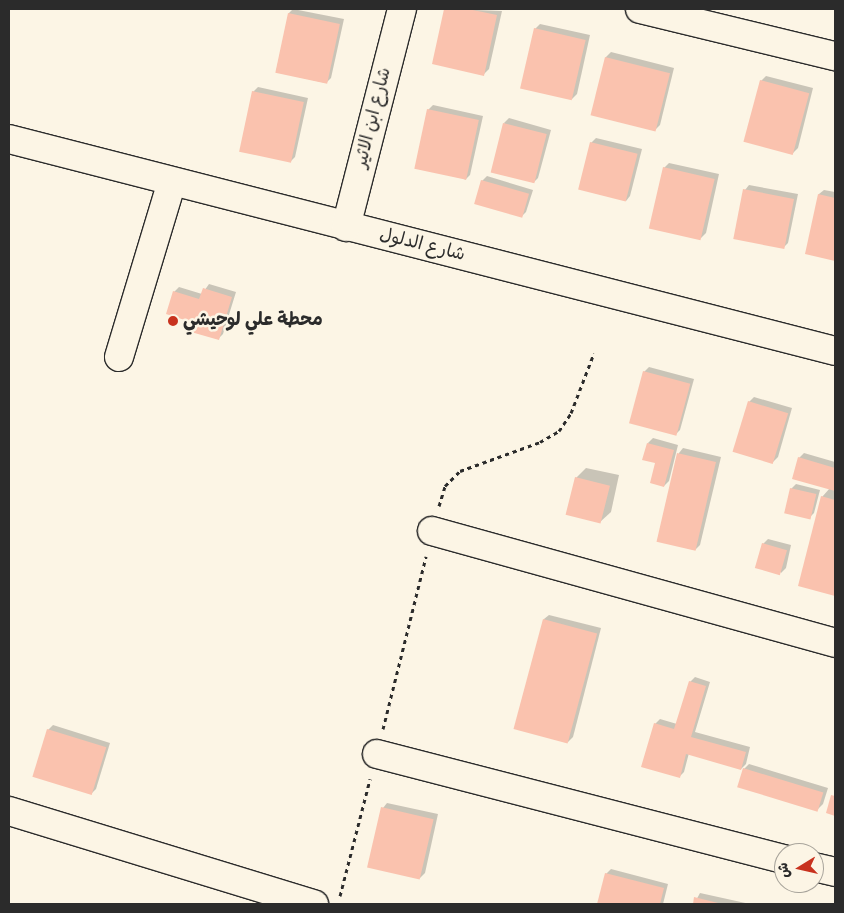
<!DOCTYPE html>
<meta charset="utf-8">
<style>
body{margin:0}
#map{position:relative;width:844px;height:913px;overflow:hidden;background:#fcf5e5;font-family:"Indie Flower","Playpen Sans Arabic",sans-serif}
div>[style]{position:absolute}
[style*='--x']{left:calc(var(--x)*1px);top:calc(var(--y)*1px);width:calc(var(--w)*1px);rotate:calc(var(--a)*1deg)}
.shadow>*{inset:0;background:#0003}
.building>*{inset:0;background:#fac2ae;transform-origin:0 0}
.path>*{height:3px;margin-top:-1.5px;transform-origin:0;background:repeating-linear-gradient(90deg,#2b2b2b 0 4px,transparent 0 8px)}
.roads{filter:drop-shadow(1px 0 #2b2b2b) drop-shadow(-1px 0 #2b2b2b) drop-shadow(0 1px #2b2b2b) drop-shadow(0 -1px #2b2b2b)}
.minor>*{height:28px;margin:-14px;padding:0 14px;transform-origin:14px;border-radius:14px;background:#fcf5e5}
.dots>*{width:14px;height:14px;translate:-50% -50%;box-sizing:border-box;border:2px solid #fcf5e5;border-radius:50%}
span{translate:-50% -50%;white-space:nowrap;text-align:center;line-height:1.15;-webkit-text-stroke:5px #fcf5e5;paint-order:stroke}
.street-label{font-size:18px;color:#2b2b2b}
.poi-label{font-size:18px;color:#2b2b2b;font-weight:700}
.left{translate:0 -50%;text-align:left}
.frame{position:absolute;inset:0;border:10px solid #2b2b2b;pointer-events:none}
.north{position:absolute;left:774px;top:843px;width:50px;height:50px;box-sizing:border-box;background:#fcf5e5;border:1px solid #a8a49b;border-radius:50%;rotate:261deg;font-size:14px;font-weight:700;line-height:20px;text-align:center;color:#2b2b2b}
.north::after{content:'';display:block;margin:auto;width:18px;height:22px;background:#c8321e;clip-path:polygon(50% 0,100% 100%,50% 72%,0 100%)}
</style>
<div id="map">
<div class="shadow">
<div style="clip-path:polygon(293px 9px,344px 19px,331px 78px,326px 83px,276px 72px,289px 13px)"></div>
<div style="clip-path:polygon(446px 9px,502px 11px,489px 69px,484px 74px,434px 63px)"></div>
<div style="clip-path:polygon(540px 24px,590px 35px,577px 94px,572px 99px,535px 29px)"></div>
<div style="clip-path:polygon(611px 52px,674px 68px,660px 125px,655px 130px,592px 114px,606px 57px)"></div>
<div style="clip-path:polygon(766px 76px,813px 88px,798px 148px,793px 153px,761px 81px)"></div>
<div style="clip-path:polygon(258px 87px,308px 98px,295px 157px,290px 162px,253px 92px)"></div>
<div style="clip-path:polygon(433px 105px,483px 116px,470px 175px,465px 180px,428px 110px)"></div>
<div style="clip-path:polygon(509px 118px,551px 130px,538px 178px,533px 183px,504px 123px)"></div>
<div style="clip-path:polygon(596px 138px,642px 149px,630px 196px,626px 201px,591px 143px)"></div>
<div style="clip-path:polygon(669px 163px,719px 174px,706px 233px,701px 238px,664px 168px)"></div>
<div style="clip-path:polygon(487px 176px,533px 190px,526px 212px,521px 217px,482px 181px)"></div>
<div style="clip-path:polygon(749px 185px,798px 194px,788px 243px,783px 248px,745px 190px)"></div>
<div style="clip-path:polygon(824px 190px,835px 192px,835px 260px,806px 253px,819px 194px)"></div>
<div style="clip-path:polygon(209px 284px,236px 292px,223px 334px,218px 339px,174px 292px,179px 287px,202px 294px)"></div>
<div style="clip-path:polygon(649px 367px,694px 379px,680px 430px,675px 435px,644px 372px)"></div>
<div style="clip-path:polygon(754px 397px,792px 408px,778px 457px,773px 462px,749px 402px)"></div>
<div style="clip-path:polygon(653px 438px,678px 445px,669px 481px,664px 486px,648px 443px)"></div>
<div style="clip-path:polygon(683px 448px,721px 457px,700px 545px,695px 550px,658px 541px,679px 453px)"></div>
<div style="clip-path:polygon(804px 453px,835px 462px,835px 595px,799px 585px,822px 497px,830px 488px,799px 458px)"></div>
<div style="clip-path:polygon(586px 468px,619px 475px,611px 512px,600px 522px,576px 478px)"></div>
<div style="clip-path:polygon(796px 484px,820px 490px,814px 513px,809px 518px,791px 489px)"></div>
<div style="clip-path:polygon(768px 539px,791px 545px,786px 568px,781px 573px,763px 544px)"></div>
<div style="clip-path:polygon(549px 615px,601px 628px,573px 737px,568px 742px,544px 619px)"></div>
<div style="clip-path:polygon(695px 677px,710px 682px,695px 732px,750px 747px,746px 764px,741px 769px,689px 753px,684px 772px,679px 777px,655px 724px,660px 719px,677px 724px,690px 682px)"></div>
<div style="clip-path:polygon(53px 725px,110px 743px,96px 789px,91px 794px,48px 730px)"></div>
<div style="clip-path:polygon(749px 764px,828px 788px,823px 804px,818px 809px,744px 769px)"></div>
<div style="clip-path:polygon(387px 803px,438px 814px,425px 873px,420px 878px,383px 808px)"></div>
<div style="clip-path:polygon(611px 869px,668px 884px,663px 904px,598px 904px,606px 874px)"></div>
<div style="clip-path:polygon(700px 893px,750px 904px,694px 904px)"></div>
</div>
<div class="building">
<div style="clip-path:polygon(444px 9px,468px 9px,497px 15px,484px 76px,432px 64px)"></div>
<div style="left:288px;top:13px;width:53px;height:61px;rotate:12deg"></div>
<div style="left:534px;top:28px;width:53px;height:62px;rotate:13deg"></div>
<div style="left:605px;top:57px;width:67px;height:60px;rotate:14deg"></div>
<div style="left:760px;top:80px;width:51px;height:64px;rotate:15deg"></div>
<div style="left:252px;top:91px;width:53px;height:62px;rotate:12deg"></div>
<div style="left:427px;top:109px;width:53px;height:61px;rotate:12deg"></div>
<div style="left:503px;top:123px;width:45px;height:51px;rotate:14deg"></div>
<div style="left:590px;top:142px;width:49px;height:49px;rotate:14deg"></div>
<div style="left:663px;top:167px;width:53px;height:63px;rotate:13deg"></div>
<div style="left:481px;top:180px;width:50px;height:25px;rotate:16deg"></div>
<div style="left:743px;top:189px;width:52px;height:51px;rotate:11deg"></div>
<div style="clip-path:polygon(818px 194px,835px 198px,835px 261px,805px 254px)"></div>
<div style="clip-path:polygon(203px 288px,232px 297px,219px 340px,191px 332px,194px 323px,166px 314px,173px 291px,199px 299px)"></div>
<div style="left:643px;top:371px;width:49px;height:54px;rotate:15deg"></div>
<div style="left:748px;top:401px;width:42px;height:53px;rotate:17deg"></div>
<div style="clip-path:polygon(647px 443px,674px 450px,664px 487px,650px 483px,655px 463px,642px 460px)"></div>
<div style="left:677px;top:453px;width:40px;height:91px;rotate:13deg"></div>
<div style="clip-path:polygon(798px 457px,835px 468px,835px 491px,792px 479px)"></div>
<div style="left:575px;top:477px;width:36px;height:39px;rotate:14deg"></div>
<div style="left:790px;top:488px;width:27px;height:26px;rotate:13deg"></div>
<div style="clip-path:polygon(821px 496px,835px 500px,835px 596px,798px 586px)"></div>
<div style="left:762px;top:543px;width:26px;height:26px;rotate:16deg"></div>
<div style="left:543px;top:619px;width:56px;height:114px;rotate:15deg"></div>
<div style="clip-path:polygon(689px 681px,706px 686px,691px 737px,746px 752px,741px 770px,686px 754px,680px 778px,641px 767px,654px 723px,674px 729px)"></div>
<div style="left:47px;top:729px;width:62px;height:50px;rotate:17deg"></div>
<div style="left:743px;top:768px;width:84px;height:20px;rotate:17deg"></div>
<div style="clip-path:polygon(831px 795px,835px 796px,835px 816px,826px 813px)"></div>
<div style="left:381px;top:807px;width:54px;height:62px;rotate:13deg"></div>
<div style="clip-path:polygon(605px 873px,664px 888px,660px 904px,597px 904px)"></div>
<div style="clip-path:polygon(694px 897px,722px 904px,693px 904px)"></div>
</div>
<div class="path">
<div style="--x:439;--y:506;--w:21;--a:-73"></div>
<div style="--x:445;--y:486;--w:21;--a:-45"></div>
<div style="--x:460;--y:471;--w:85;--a:-19.9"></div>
<div style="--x:540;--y:442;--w:22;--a:-30"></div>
<div style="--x:559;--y:431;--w:22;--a:-56"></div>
<div style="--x:571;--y:413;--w:64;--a:-69"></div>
<div style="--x:383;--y:729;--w:178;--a:-76"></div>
<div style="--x:340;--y:896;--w:121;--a:-75.6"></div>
</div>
<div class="roads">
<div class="minor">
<div style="--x:640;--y:9;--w:201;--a:13.6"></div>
<div style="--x:9;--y:139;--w:853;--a:14.39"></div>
<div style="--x:346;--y:227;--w:225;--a:-75.6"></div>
<div style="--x:119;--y:357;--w:183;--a:-73.2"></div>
<div style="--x:432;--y:531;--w:418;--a:15.5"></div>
<div style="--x:377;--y:754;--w:420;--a:14.5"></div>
<div style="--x:9;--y:811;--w:319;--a:17"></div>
<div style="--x:814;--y:867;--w:22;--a:13"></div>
</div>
</div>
<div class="dots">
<div style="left:173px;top:321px;background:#c8321e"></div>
</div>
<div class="street-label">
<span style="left:374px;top:118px;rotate:-76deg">شارع ابن الاثير</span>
<span style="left:422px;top:246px;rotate:14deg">شارع الدلول</span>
</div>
<div class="poi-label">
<span class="left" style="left:183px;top:321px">محطة علي لوحيشي</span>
</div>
<div class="frame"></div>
<div class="north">ش</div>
</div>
